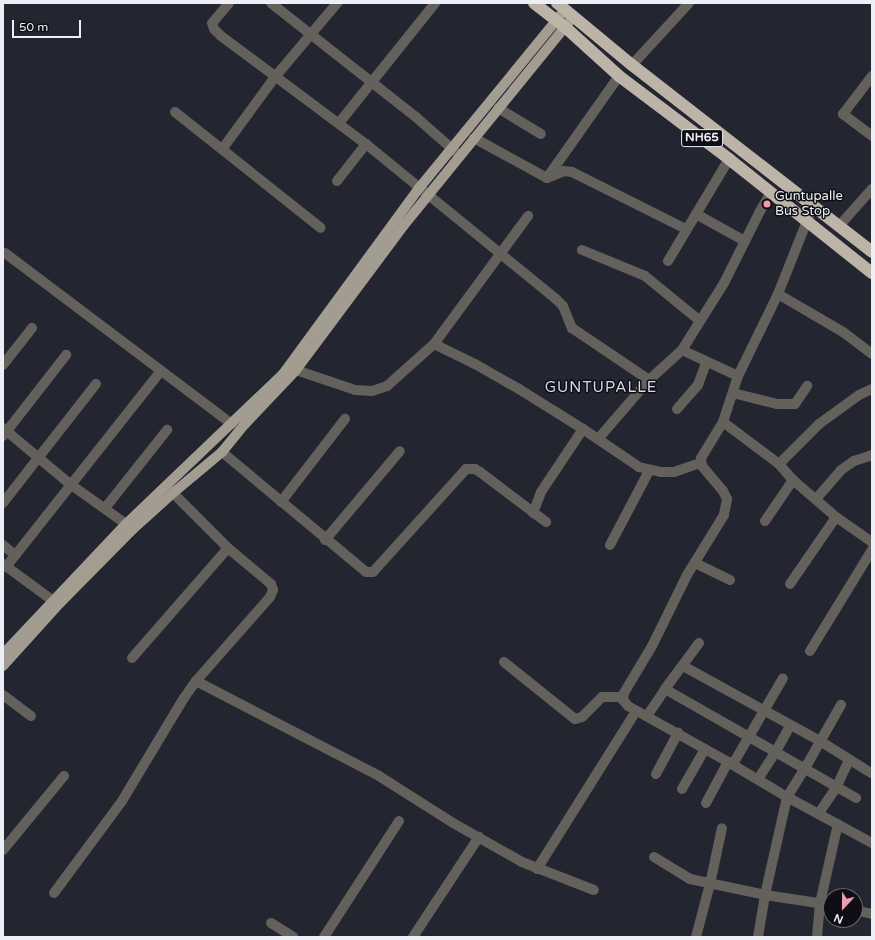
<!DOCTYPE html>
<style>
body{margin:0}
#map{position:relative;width:875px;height:940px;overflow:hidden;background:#232530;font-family:"Varela Round",sans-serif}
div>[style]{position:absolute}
.minor>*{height:10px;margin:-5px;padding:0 5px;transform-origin:5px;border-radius:5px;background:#64615c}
.major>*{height:10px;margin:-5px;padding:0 5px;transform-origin:5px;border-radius:5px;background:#a39c91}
.highway>*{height:12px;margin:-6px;padding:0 6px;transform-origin:6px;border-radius:6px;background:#bcb4a6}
.dots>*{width:11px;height:11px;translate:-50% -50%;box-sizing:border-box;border:2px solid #0e0e14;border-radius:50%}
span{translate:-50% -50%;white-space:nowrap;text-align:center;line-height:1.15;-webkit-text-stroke:3px #0e0e14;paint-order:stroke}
.shield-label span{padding:1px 3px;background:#0e0e14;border:1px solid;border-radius:3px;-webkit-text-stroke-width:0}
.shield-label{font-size:12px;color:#edeff7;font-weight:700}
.poi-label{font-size:13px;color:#edeff7}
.left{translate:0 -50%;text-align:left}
.quarter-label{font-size:15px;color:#d7dae9;letter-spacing:1px}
.frame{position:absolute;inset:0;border:4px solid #edeff7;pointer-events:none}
.north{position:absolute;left:823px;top:888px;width:40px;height:40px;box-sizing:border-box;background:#0e0e14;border:1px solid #67686f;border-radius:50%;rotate:202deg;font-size:11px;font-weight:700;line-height:16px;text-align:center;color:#edeff7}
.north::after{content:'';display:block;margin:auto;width:14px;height:18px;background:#f19ab2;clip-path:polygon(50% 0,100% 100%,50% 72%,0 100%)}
.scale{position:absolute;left:12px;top:20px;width:69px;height:18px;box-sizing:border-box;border:2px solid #edeff7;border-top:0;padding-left:5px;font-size:12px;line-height:14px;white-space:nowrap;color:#edeff7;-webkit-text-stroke:3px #0e0e14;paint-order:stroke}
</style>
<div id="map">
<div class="minor">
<div style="left:229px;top:3px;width:26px;rotate:130deg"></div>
<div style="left:212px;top:23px;width:6px;rotate:72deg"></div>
<div style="left:214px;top:29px;width:10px;rotate:45deg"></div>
<div style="left:221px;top:36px;width:181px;rotate:36.7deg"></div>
<div style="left:366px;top:144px;width:245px;rotate:39.2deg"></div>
<div style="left:556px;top:299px;width:10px;rotate:45deg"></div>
<div style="left:563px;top:306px;width:24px;rotate:68deg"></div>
<div style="left:572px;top:328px;width:93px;rotate:34deg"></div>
<div style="left:271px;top:3px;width:186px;rotate:38.2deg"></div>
<div style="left:417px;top:118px;width:55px;rotate:41.3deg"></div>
<div style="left:632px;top:65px;width:84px;rotate:-47.4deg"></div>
<div style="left:872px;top:76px;width:48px;rotate:127.3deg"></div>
<div style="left:843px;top:114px;width:36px;rotate:37deg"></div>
<div style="left:498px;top:108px;width:50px;rotate:31.2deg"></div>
<div style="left:175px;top:112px;width:186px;rotate:38.5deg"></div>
<div style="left:339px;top:123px;width:154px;rotate:-51.3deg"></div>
<div style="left:474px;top:138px;width:83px;rotate:28.7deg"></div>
<div style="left:547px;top:178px;width:18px;rotate:-22deg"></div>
<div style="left:564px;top:171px;width:8px;rotate:7deg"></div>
<div style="left:572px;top:172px;width:127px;rotate:26.6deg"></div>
<div style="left:223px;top:148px;width:88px;rotate:-53.8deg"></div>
<div style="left:275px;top:77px;width:97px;rotate:-50deg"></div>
<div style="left:547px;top:178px;width:125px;rotate:-54.8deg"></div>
<div style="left:337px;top:181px;width:47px;rotate:-51.9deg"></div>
<div style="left:813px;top:206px;width:95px;rotate:111.7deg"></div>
<div style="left:778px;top:294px;width:91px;rotate:116deg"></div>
<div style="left:738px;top:376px;width:48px;rotate:108.1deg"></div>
<div style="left:723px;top:422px;width:42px;rotate:121.4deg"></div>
<div style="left:701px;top:458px;width:8px;rotate:83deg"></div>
<div style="left:702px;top:466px;width:33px;rotate:50deg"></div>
<div style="left:723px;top:491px;width:9px;rotate:63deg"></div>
<div style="left:727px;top:499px;width:16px;rotate:101deg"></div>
<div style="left:724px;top:515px;width:70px;rotate:121.7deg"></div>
<div style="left:687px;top:575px;width:79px;rotate:116.2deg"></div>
<div style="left:652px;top:646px;width:55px;rotate:120.8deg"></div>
<div style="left:624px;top:693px;width:7px;rotate:98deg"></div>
<div style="left:623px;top:700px;width:8px;rotate:50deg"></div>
<div style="left:628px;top:706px;width:115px;rotate:29.2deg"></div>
<div style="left:728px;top:762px;width:69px;rotate:30.7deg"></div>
<div style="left:787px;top:797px;width:97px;rotate:28.4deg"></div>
<div style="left:696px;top:214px;width:56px;rotate:28.9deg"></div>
<div style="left:839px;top:226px;width:50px;rotate:-48.3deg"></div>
<div style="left:582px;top:250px;width:68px;rotate:22.4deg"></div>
<div style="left:645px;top:276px;width:71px;rotate:39.3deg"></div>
<div style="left:5px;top:253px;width:284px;rotate:37deg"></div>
<div style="left:668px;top:261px;width:119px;rotate:-59.1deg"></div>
<div style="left:778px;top:294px;width:75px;rotate:30.3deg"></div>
<div style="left:843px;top:332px;width:36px;rotate:37deg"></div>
<div style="left:434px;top:344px;width:46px;rotate:26deg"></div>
<div style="left:475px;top:364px;width:51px;rotate:29.6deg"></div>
<div style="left:519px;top:389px;width:75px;rotate:32deg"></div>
<div style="left:583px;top:429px;width:68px;rotate:34.2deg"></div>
<div style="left:639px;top:467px;width:22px;rotate:13deg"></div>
<div style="left:660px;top:472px;width:14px"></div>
<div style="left:674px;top:472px;width:28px;rotate:-19deg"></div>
<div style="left:682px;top:350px;width:62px;rotate:24.9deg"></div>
<div style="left:3px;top:365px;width:47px;rotate:-51.9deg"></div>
<div style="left:296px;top:370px;width:62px;rotate:18.7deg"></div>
<div style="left:355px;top:390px;width:17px;rotate:3deg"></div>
<div style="left:372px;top:391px;width:16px;rotate:-18deg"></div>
<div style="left:387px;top:386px;width:63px;rotate:-41.8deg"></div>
<div style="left:434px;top:344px;width:159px;rotate:-53.7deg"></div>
<div style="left:733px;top:393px;width:45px;rotate:14deg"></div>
<div style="left:777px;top:404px;width:18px"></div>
<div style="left:795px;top:404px;width:22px;rotate:-56deg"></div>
<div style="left:677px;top:409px;width:32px;rotate:-49deg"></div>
<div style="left:698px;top:385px;width:23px;rotate:-70deg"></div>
<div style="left:723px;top:422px;width:70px;rotate:36.9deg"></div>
<div style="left:779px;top:464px;width:21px;rotate:49deg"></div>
<div style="left:793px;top:480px;width:57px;rotate:40.7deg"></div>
<div style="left:836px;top:517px;width:44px;rotate:34.8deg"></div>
<div style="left:3px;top:428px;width:87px;rotate:39.9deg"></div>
<div style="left:70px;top:484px;width:77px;rotate:35.5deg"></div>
<div style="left:3px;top:436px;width:103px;rotate:-52.1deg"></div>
<div style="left:598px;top:439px;width:78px;rotate:-49.2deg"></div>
<div style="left:649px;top:380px;width:45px;rotate:-42.3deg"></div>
<div style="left:682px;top:350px;width:79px;rotate:-57.9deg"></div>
<div style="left:724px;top:283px;width:80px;rotate:-63.4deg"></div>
<div style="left:760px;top:211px;width:21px;rotate:-59deg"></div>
<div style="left:222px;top:452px;width:187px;rotate:39.8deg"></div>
<div style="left:366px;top:572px;width:7px"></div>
<div style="left:373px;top:572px;width:139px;rotate:-47.9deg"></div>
<div style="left:466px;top:469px;width:9px"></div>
<div style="left:475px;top:469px;width:6px;rotate:31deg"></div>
<div style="left:480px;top:472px;width:83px;rotate:37.1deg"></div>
<div style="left:779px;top:464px;width:57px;rotate:-45deg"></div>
<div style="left:819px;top:424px;width:49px;rotate:-35.9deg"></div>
<div style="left:859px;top:395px;width:14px;rotate:-25deg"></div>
<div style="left:816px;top:499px;width:38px;rotate:-49deg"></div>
<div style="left:841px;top:470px;width:16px;rotate:-35deg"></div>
<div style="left:854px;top:461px;width:19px;rotate:-18deg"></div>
<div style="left:281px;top:502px;width:105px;rotate:-52.4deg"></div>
<div style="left:3px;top:503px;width:151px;rotate:-52deg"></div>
<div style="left:105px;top:508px;width:100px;rotate:-51.5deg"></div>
<div style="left:533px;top:513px;width:22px;rotate:-69deg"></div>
<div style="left:541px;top:492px;width:76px;rotate:-56.3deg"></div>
<div style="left:765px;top:521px;width:50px;rotate:-55.7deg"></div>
<div style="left:325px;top:540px;width:116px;rotate:-49.9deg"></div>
<div style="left:3px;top:545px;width:16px;rotate:40deg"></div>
<div style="left:610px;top:545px;width:84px;rotate:-62.2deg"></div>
<div style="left:695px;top:563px;width:39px;rotate:26deg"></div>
<div style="left:3px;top:564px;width:61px;rotate:36.3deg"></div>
<div style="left:6px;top:567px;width:250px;rotate:-51.7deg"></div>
<div style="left:790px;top:584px;width:81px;rotate:-55.5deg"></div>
<div style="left:699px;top:643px;width:57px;rotate:126.5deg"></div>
<div style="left:665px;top:689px;width:220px;rotate:29.7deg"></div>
<div style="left:810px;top:651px;width:119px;rotate:-58.5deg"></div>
<div style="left:132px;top:658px;width:146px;rotate:-48.9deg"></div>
<div style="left:504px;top:662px;width:91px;rotate:38.8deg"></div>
<div style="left:575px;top:719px;width:7px;rotate:-16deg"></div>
<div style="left:582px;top:717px;width:28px;rotate:-45deg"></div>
<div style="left:602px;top:697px;width:21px"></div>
<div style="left:683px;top:666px;width:156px;rotate:28.7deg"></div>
<div style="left:820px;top:741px;width:60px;rotate:32.1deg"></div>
<div style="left:196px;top:681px;width:206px;rotate:27.4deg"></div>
<div style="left:379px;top:776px;width:88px;rotate:32.4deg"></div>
<div style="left:453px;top:823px;width:79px;rotate:29.5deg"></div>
<div style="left:522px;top:862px;width:77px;rotate:21.3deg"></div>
<div style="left:3px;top:695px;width:35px;rotate:37deg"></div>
<div style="left:647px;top:716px;width:32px;rotate:-56deg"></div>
<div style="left:733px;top:764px;width:99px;rotate:-59.8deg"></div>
<div style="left:656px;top:774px;width:47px;rotate:-61.8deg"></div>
<div style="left:758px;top:779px;width:31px;rotate:-57deg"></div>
<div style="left:775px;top:753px;width:31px;rotate:-61deg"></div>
<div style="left:682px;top:789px;width:46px;rotate:-60.1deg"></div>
<div style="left:706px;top:803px;width:47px;rotate:-61.8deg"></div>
<div style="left:819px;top:813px;width:30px;rotate:-56deg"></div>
<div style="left:836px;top:788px;width:31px;rotate:-65deg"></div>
<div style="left:3px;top:850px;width:96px;rotate:-50.5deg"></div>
<div style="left:654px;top:857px;width:42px;rotate:31.4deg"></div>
<div style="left:690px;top:879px;width:77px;rotate:12deg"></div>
<div style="left:765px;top:895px;width:67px;rotate:8.6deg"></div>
<div style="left:537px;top:869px;width:186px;rotate:-57.9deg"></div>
<div style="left:54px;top:893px;width:114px;rotate:-53.5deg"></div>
<div style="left:122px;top:801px;width:120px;rotate:-59deg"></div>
<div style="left:184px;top:698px;width:21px;rotate:-55deg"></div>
<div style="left:196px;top:681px;width:112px;rotate:-48.6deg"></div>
<div style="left:270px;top:597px;width:8px;rotate:-67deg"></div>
<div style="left:273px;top:590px;width:6px;rotate:-108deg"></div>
<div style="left:271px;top:584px;width:56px;rotate:-140.1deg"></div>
<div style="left:228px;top:548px;width:86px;rotate:-135deg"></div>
<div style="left:855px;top:910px;width:17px;rotate:13deg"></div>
<div style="left:271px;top:923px;width:26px;rotate:32deg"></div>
<div style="left:324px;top:937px;width:138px;rotate:-57.1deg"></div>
<div style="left:413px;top:937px;width:120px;rotate:-56.6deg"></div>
<div style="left:696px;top:937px;width:55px;rotate:-75.2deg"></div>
<div style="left:710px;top:884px;width:57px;rotate:-77.9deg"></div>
<div style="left:758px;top:937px;width:43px;rotate:-80.5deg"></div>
<div style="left:765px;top:895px;width:100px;rotate:-77.3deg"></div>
<div style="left:787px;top:797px;width:32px;rotate:-58deg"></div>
<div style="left:804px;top:770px;width:75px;rotate:-60.4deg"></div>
<div style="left:817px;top:937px;width:34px;rotate:-85deg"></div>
<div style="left:820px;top:903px;width:81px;rotate:-77.2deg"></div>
</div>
<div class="major">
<div style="left:3px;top:654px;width:179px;rotate:-46.6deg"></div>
<div style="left:126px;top:524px;width:217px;rotate:-43.7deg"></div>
<div style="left:283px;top:374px;width:232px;rotate:-53.8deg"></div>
<div style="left:420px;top:187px;width:229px;rotate:-50.7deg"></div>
<div style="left:3px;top:666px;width:85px;rotate:-47.9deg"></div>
<div style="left:60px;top:603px;width:104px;rotate:-45.4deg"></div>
<div style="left:133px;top:529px;width:54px;rotate:-42deg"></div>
<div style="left:173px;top:493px;width:64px;rotate:-39.9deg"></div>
<div style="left:222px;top:452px;width:36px;rotate:-51deg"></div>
<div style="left:245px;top:424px;width:74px;rotate:-46.6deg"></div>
<div style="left:296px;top:370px;width:181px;rotate:-53.3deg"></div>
<div style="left:404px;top:225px;width:263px;rotate:-50.9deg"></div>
</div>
<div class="highway">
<div style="left:534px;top:3px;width:39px;rotate:38deg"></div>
<div style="left:565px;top:27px;width:73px;rotate:42.2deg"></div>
<div style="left:619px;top:76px;width:138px;rotate:37deg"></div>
<div style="left:729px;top:159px;width:183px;rotate:38.6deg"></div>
<div style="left:557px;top:3px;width:97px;rotate:39.6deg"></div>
<div style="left:632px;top:65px;width:304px;rotate:37.9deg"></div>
</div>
<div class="dots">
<div style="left:767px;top:204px;background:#f19ab2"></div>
</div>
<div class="shield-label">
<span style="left:702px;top:138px">NH65</span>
</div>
<div class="poi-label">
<span class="left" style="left:775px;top:204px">Guntupalle<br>Bus Stop</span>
</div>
<div class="quarter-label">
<span style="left:601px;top:388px">GUNTUPALLE</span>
</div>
<div class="frame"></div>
<div class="north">N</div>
<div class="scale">50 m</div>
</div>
